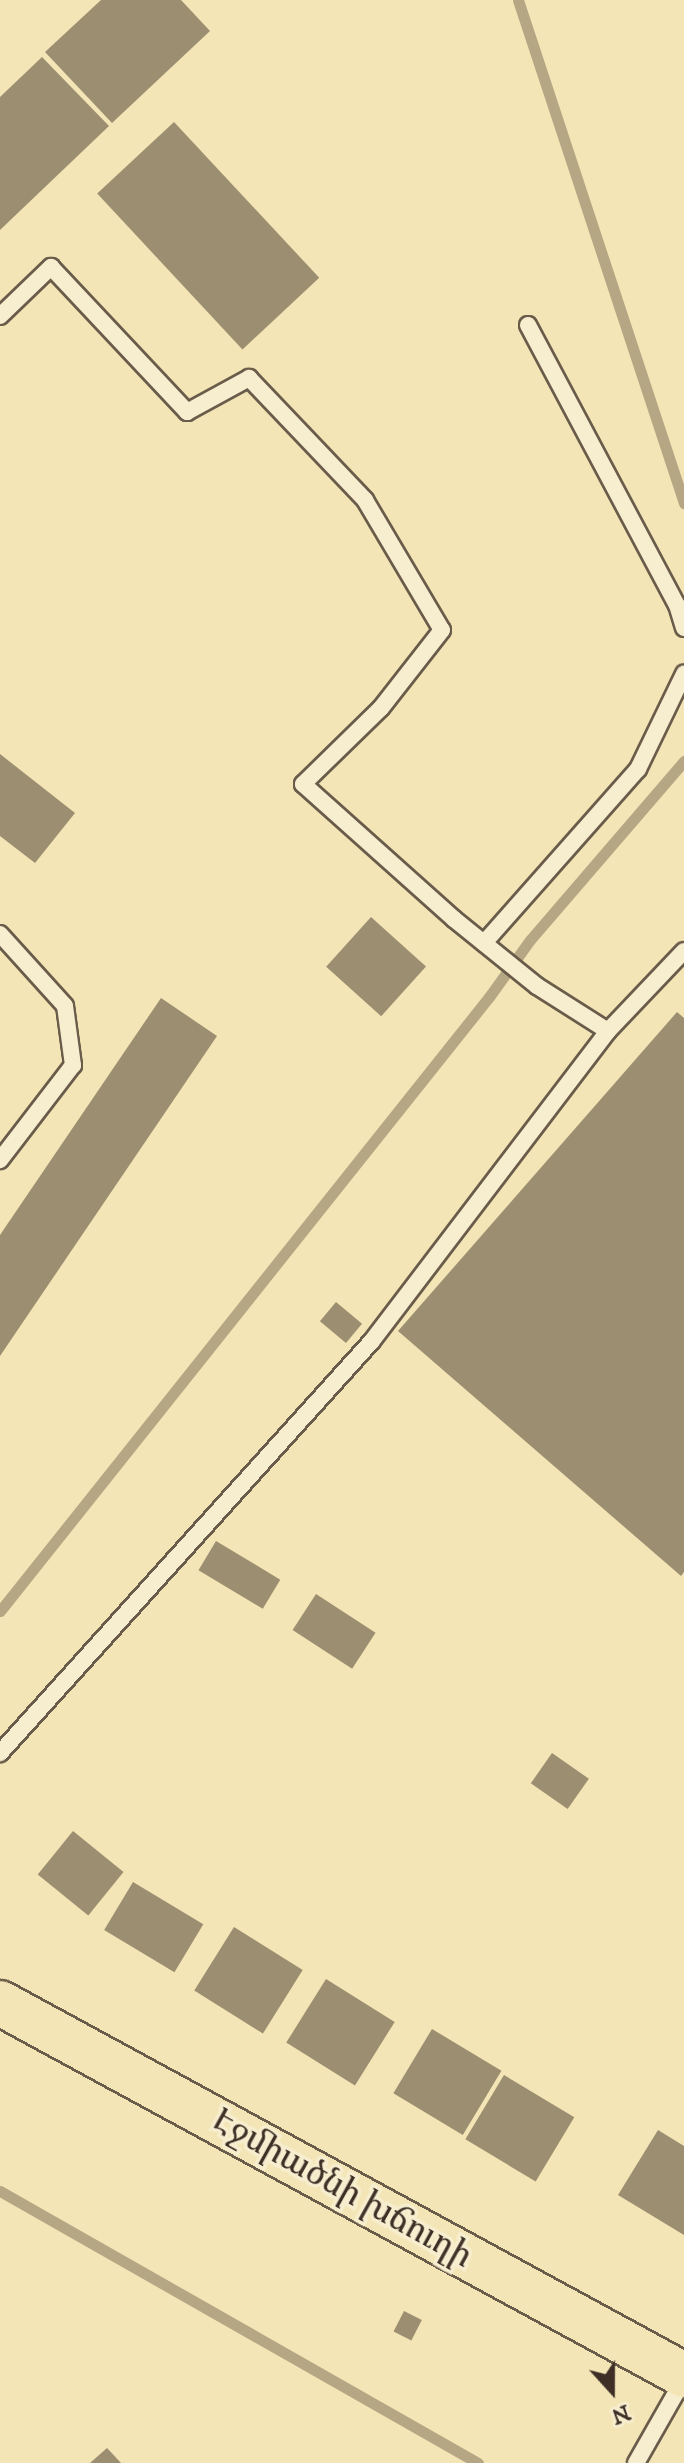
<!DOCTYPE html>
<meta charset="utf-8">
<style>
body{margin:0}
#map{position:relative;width:684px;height:2463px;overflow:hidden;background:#f3e5b5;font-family:"IM FELL DW Pica","Noto Serif Armenian",serif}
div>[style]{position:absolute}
.stream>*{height:11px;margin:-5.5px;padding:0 5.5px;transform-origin:5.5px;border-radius:5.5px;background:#b5a784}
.building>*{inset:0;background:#9c8e70;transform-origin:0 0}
.roads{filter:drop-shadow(2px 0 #6a5c4a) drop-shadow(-2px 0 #6a5c4a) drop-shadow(0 2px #6a5c4a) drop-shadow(0 -2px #6a5c4a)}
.service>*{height:16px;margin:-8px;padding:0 8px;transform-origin:8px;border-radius:8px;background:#f7eecf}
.primary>*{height:44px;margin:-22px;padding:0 22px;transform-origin:22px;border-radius:22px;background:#f3e5b5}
span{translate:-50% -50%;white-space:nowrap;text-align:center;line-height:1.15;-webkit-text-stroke:7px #f7eecf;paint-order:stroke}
.street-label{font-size:34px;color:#3d2f26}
.north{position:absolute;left:572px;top:2351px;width:80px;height:80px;-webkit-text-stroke:6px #f7eecf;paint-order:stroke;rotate:159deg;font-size:22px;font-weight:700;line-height:32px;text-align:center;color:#3d2f26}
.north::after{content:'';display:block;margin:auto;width:28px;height:36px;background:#3d2f26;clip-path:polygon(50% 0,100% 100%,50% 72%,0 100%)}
</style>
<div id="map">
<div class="stream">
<div style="left:518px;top:0;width:530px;rotate:71.74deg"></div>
<div style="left:0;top:1611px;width:785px;rotate:-51.47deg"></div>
<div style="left:489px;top:997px;width:70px;rotate:-54.3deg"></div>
<div style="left:530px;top:940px;width:236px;rotate:-49.3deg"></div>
<div style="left:0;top:2191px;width:550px;rotate:29.64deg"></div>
</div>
<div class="building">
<div style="clip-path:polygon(101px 0,181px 0,210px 31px,112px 123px,45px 52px)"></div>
<div style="clip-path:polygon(42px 57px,109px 126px,0 230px,0 97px)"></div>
<div style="left:174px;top:122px;width:213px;height:105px;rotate:47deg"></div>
<div style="clip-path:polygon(0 754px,75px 813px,35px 863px,0 836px)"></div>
<div style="left:371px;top:917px;width:74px;height:67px;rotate:42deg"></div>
<div style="clip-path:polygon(161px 998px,217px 1036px,0 1356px,0 1235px)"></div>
<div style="clip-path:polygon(677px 1012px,684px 1018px,684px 1572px,681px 1576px,398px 1331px)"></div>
<div style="left:336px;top:1302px;width:34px;height:25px;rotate:40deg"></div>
<div style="left:216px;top:1541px;width:75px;height:34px;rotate:31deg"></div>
<div style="left:316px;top:1594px;width:71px;height:43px;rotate:33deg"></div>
<div style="left:552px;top:1753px;width:45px;height:37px;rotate:35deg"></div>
<div style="left:73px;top:1831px;width:65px;height:56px;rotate:39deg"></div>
<div style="left:133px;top:1882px;width:82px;height:56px;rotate:31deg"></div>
<div style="left:234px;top:1927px;width:81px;height:75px;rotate:32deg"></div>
<div style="left:326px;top:1979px;width:81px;height:75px;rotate:32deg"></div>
<div style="left:432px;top:2029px;width:81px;height:75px;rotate:31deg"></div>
<div style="left:504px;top:2075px;width:82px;height:75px;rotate:31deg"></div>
<div style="clip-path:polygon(658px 2130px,684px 2146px,684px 2235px,618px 2195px)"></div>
<div style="left:404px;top:2311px;width:20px;height:23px;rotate:27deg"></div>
<div style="clip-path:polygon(107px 2448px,121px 2463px,90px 2463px)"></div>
</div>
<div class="roads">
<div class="service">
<div style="left:0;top:316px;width:71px;rotate:-43.9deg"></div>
<div style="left:51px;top:267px;width:199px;rotate:46.8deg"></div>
<div style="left:187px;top:412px;width:71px;rotate:-28.7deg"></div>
<div style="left:249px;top:378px;width:168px;rotate:46.4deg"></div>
<div style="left:365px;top:500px;width:151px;rotate:59.4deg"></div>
<div style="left:442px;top:630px;width:99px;rotate:128deg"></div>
<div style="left:381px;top:708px;width:109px;rotate:135.7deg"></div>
<div style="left:303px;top:784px;width:203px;rotate:41.8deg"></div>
<div style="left:454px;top:919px;width:107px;rotate:38.9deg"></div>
<div style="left:537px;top:986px;width:84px;rotate:32.4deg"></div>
<div style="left:608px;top:1031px;width:391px;rotate:127.3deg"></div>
<div style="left:371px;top:1342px;width:554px;rotate:132.07deg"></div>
<div style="left:528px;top:325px;width:317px;rotate:62deg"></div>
<div style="left:677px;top:605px;width:24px;rotate:73deg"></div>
<div style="left:0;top:934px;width:97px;rotate:47.9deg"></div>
<div style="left:65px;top:1006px;width:60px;rotate:82.3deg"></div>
<div style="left:73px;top:1065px;width:120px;rotate:127.5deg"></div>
<div style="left:484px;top:943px;width:232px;rotate:-48.5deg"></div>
<div style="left:638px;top:769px;width:106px;rotate:-64.2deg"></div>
<div style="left:608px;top:1031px;width:110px;rotate:-46.5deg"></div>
<div style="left:636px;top:2463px;width:97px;rotate:-60.3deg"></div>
</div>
<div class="primary">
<div style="left:0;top:2003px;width:779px;rotate:28.54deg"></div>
</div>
</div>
<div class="street-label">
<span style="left:342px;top:2189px;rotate:29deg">Էջմիածնի խճուղի</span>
</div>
<div class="north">N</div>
</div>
